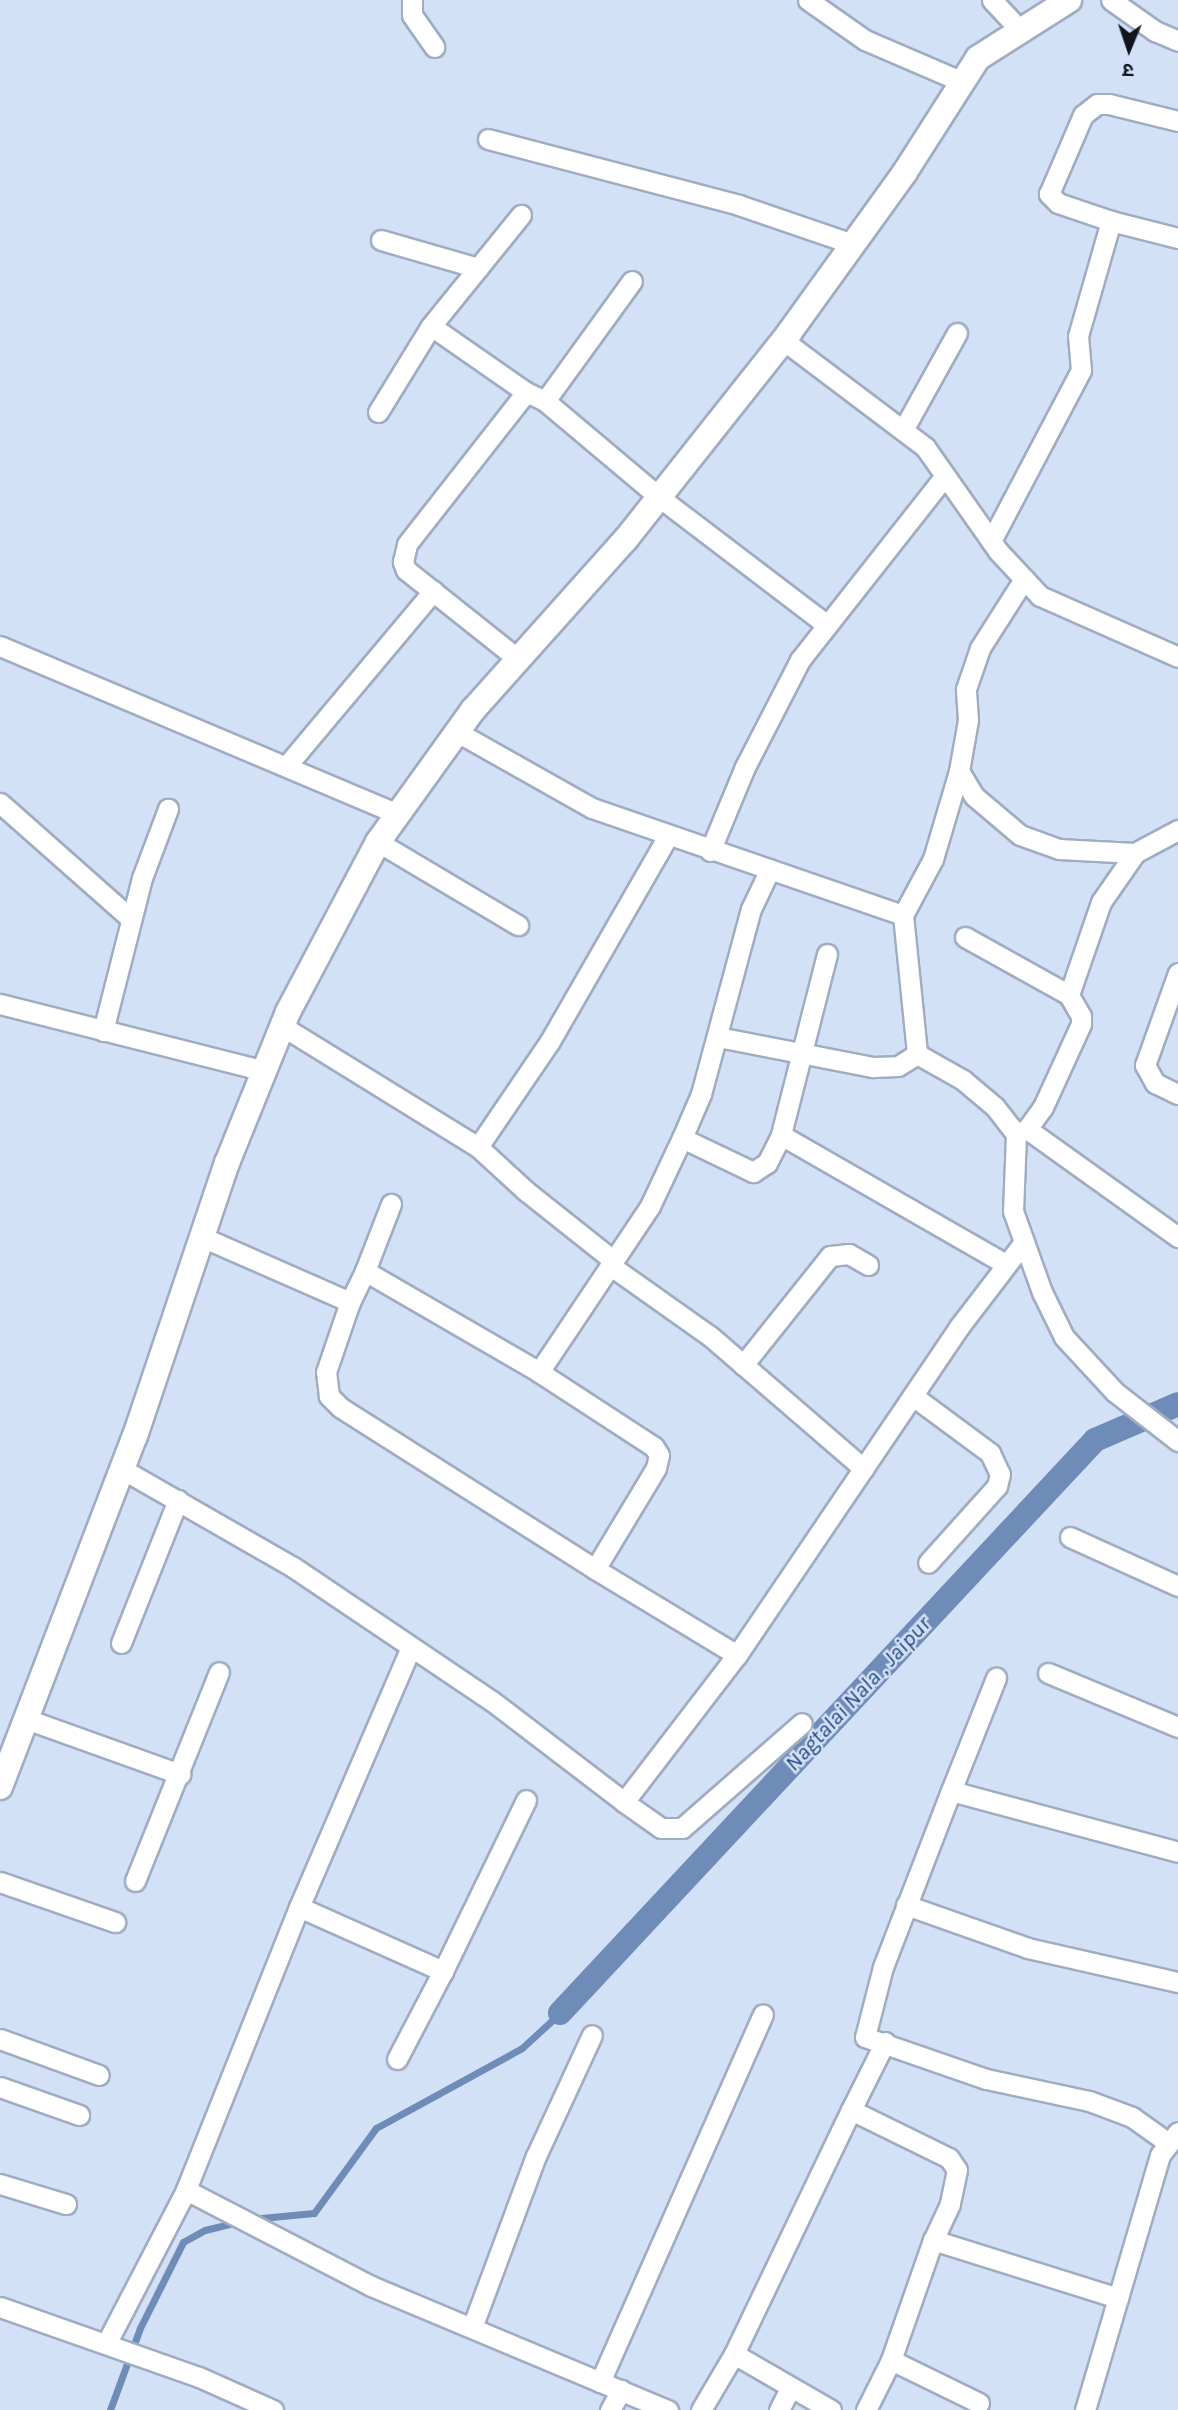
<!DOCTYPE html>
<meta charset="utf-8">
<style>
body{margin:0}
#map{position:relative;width:1178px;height:2410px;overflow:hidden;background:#d3e1f7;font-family:Karla,"Noto Sans Devanagari",sans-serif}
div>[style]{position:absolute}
.stream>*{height:7px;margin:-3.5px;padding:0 3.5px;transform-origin:3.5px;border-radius:3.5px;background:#6f8bb8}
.canal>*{height:24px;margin:-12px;padding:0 12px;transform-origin:12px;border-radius:12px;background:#6f8bb8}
.roads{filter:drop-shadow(2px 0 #9facc1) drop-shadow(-2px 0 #9facc1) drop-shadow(0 2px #9facc1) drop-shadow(0 -2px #9facc1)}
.minor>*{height:19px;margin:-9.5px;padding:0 9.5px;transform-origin:9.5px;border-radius:9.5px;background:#fff}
.tertiary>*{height:24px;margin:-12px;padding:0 12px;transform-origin:12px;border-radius:12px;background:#fff}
span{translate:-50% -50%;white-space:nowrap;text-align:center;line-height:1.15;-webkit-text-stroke:5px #d3e1f7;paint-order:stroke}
.water-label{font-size:23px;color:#274983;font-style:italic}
.north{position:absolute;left:1094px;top:14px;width:70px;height:70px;-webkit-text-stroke:5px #d3e1f7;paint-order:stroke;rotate:182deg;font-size:19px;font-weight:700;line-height:28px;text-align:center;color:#11151d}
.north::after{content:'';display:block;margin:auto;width:24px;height:32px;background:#11151d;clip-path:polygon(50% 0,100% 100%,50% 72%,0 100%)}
</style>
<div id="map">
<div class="stream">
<div style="left:251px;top:2219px;width:63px;rotate:-5.4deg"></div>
<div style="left:314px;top:2213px;width:105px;rotate:-53.9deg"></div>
<div style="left:376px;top:2128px;width:166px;rotate:-28.7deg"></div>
<div style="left:522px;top:2048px;width:52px;rotate:-42.6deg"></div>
<div style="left:110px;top:2410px;width:87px;rotate:-69.9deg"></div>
<div style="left:140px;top:2328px;width:96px;rotate:-63.4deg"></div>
<div style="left:183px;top:2242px;width:25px;rotate:-29deg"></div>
<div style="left:205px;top:2230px;width:36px;rotate:-14deg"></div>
</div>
<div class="canal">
<div style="left:560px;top:2013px;width:784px;rotate:-46.96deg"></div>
<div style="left:1095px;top:1440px;width:90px;rotate:-23.4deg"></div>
</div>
<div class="roads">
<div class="minor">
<div style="left:412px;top:0;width:15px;rotate:90deg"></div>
<div style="left:412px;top:15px;width:39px;rotate:55deg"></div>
<div style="left:808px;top:0;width:70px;rotate:35.1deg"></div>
<div style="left:865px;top:40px;width:107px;rotate:23.2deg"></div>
<div style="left:992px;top:0;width:42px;rotate:46.9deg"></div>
<div style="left:1111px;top:0;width:54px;rotate:35.2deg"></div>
<div style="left:1155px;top:31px;width:25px;rotate:23deg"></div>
<div style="left:488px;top:139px;width:260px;rotate:14.7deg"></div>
<div style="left:739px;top:205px;width:120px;rotate:18.9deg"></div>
<div style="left:1111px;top:221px;width:56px;rotate:-161.2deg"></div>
<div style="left:1058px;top:203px;width:13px;rotate:-135deg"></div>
<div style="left:1049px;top:194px;width:86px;rotate:-66.7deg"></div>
<div style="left:1083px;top:115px;width:18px;rotate:-38deg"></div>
<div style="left:1097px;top:104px;width:12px"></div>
<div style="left:1109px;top:104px;width:71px;rotate:13.8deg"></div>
<div style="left:381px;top:240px;width:101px;rotate:16.1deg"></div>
<div style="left:431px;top:326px;width:116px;rotate:34.8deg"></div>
<div style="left:783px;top:340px;width:178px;rotate:37deg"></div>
<div style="left:925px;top:447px;width:127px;rotate:54.9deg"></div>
<div style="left:998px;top:551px;width:62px;rotate:47deg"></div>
<div style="left:1040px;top:596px;width:151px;rotate:23.8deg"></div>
<div style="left:545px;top:401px;width:148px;rotate:-54.1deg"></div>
<div style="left:378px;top:412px;width:101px;rotate:-58.4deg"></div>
<div style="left:431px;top:326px;width:143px;rotate:-51deg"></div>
<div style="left:903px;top:430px;width:111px;rotate:-60.9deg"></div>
<div style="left:991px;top:541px;width:193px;rotate:-62.2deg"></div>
<div style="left:1081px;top:370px;width:34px;rotate:-95deg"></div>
<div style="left:1078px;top:336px;width:120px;rotate:-74deg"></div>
<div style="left:1111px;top:221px;width:69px;rotate:14.2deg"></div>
<div style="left:0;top:646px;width:432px;rotate:22.9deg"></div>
<div style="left:518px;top:659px;width:143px;rotate:-141.5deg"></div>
<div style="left:406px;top:570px;width:9px;rotate:-111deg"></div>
<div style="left:403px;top:562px;width:18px;rotate:-77deg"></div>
<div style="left:407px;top:544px;width:193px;rotate:-51.9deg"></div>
<div style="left:526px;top:392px;width:21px;rotate:25deg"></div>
<div style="left:545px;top:401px;width:149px;rotate:40.1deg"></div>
<div style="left:659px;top:497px;width:211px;rotate:37.3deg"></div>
<div style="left:457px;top:732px;width:155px;rotate:29.4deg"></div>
<div style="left:592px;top:808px;width:329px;rotate:19deg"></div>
<div style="left:903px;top:915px;width:140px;rotate:84.2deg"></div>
<div style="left:917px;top:1054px;width:53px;rotate:29.5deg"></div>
<div style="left:963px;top:1080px;width:42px;rotate:40.2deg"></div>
<div style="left:995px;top:1107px;width:34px;rotate:52deg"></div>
<div style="left:1016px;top:1134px;width:77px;rotate:92.2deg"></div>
<div style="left:1013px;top:1211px;width:86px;rotate:70.3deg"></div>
<div style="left:1042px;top:1292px;width:50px;rotate:63.9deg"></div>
<div style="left:1064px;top:1337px;width:75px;rotate:47.2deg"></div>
<div style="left:1115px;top:1392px;width:80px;rotate:37.9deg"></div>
<div style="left:288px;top:764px;width:226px;rotate:-50deg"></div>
<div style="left:959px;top:771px;width:29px;rotate:59deg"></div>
<div style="left:974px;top:796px;width:60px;rotate:40.3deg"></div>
<div style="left:1020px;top:835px;width:41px;rotate:19.7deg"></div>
<div style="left:1059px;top:849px;width:76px;rotate:3deg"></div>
<div style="left:0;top:803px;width:175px;rotate:41.5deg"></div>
<div style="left:378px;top:842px;width:163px;rotate:30.7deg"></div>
<div style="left:710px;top:851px;width:91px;rotate:-67.4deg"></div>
<div style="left:745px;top:767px;width:120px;rotate:-62.8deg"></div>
<div style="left:800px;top:660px;width:234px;rotate:-51.8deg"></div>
<div style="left:903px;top:915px;width:64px;rotate:-61.8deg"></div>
<div style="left:933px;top:859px;width:92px;rotate:-73.5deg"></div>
<div style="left:959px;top:771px;width:52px;rotate:-80deg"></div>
<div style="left:968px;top:720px;width:31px;rotate:-94deg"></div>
<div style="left:966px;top:689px;width:43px;rotate:-71.1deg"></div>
<div style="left:980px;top:648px;width:82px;rotate:-57.5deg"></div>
<div style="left:965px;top:937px;width:119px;rotate:29.1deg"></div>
<div style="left:827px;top:954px;width:187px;rotate:104.3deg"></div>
<div style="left:781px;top:1135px;width:258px;rotate:29.9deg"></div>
<div style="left:1178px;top:973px;width:98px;rotate:109.7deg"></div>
<div style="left:1145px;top:1065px;width:21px;rotate:61deg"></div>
<div style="left:1155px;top:1083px;width:25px;rotate:26deg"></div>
<div style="left:0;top:1004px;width:272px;rotate:14.2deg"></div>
<div style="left:282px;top:1026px;width:230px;rotate:31.7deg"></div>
<div style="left:478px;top:1147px;width:128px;rotate:-55.8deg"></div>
<div style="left:550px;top:1041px;width:237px;rotate:-60.1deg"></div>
<div style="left:103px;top:1031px;width:158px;rotate:-75.7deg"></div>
<div style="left:142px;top:878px;width:74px;rotate:-69.4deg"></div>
<div style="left:718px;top:1037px;width:158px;rotate:11deg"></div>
<div style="left:873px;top:1067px;width:25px;rotate:-2deg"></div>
<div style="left:898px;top:1066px;width:22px;rotate:-32deg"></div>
<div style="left:1027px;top:1129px;width:186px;rotate:35.6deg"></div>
<div style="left:1016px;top:1134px;width:12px;rotate:-24deg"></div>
<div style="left:1027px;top:1129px;width:27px;rotate:-54deg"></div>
<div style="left:1043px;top:1107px;width:91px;rotate:-65.4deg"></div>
<div style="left:1081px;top:1024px;width:8px;rotate:-90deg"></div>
<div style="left:1081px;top:1016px;width:24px;rotate:-120deg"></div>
<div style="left:1069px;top:995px;width:98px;rotate:-71deg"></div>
<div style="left:1101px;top:902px;width:60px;rotate:-55.2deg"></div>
<div style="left:1135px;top:853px;width:49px;rotate:-28.1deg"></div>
<div style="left:682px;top:1138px;width:79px;rotate:25.6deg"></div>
<div style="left:753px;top:1172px;width:17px;rotate:-33deg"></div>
<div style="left:767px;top:1163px;width:31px;rotate:-63deg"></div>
<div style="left:478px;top:1147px;width:65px;rotate:42.5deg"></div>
<div style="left:526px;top:1191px;width:112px;rotate:38.5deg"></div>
<div style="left:202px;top:1237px;width:162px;rotate:23.7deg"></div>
<div style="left:350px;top:1302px;width:34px;rotate:-64deg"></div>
<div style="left:365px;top:1271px;width:201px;rotate:30.1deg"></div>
<div style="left:539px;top:1372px;width:137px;rotate:33.1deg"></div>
<div style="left:654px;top:1447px;width:9px;rotate:58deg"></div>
<div style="left:659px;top:1455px;width:13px;rotate:103deg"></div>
<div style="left:656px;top:1468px;width:118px;rotate:121.1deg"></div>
<div style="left:595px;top:1569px;width:302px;rotate:-147.6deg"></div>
<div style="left:340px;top:1407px;width:16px;rotate:-135deg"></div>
<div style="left:329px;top:1396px;width:24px;rotate:-97deg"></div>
<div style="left:326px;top:1372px;width:74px;rotate:-71.1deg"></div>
<div style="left:611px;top:1266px;width:121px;rotate:35.3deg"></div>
<div style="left:710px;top:1336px;width:203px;rotate:40.8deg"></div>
<div style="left:365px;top:1271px;width:72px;rotate:-68.8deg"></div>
<div style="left:743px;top:1365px;width:139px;rotate:-51.4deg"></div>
<div style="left:830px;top:1256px;width:19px;rotate:-6deg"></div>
<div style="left:849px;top:1254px;width:22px;rotate:30deg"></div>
<div style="left:539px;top:1372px;width:200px;rotate:-56.2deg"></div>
<div style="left:650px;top:1206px;width:75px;rotate:-64.8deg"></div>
<div style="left:682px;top:1138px;width:48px;rotate:-66.6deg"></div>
<div style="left:701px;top:1094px;width:192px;rotate:-74.9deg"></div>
<div style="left:751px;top:909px;width:44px;rotate:-64.6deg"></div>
<div style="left:913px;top:1396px;width:96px;rotate:36.5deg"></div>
<div style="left:990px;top:1453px;width:23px;rotate:65deg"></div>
<div style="left:1000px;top:1474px;width:12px;rotate:104deg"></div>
<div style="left:997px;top:1486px;width:103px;rotate:131.9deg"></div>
<div style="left:122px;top:1469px;width:197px;rotate:29.8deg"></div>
<div style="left:293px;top:1567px;width:240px;rotate:34deg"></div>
<div style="left:492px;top:1701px;width:166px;rotate:37.4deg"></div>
<div style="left:624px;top:1802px;width:185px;rotate:-52.5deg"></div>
<div style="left:737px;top:1655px;width:396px;rotate:-55.9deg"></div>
<div style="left:959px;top:1327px;width:107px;rotate:-52.6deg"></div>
<div style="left:1070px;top:1537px;width:119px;rotate:24.4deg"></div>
<div style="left:595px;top:1569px;width:166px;rotate:31.2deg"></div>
<div style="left:121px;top:1643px;width:154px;rotate:-68.3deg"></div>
<div style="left:411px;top:1647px;width:283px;rotate:113.3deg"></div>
<div style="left:299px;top:1907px;width:158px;rotate:24deg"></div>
<div style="left:443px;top:1971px;width:190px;rotate:-64.1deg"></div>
<div style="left:1048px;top:1673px;width:141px;rotate:22.6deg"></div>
<div style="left:26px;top:1719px;width:164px;rotate:19.7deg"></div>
<div style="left:951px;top:1791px;width:122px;rotate:-68.3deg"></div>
<div style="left:624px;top:1802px;width:45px;rotate:35.1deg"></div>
<div style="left:661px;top:1828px;width:21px"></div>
<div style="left:682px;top:1828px;width:159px;rotate:-41.2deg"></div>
<div style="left:135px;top:1881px;width:225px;rotate:-68.1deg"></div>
<div style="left:0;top:1882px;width:122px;rotate:19.2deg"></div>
<div style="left:906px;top:1905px;width:129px;rotate:19.4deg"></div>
<div style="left:1028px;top:1948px;width:154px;rotate:12.8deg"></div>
<div style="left:299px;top:1907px;width:305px;rotate:111.8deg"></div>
<div style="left:186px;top:2190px;width:208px;rotate:27.4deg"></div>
<div style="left:371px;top:2286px;width:322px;rotate:22.7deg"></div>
<div style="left:0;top:2039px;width:105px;rotate:20deg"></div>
<div style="left:885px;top:2042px;width:76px;rotate:116.6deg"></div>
<div style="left:851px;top:2110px;width:109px;rotate:26.1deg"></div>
<div style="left:949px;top:2158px;width:14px;rotate:56deg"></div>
<div style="left:957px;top:2170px;width:35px;rotate:102deg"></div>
<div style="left:950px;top:2204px;width:40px;rotate:115deg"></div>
<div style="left:397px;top:2059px;width:99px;rotate:-62.4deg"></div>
<div style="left:0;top:2087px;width:84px;rotate:19.5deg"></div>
<div style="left:1167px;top:2142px;width:43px;rotate:-144.5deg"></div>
<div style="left:1132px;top:2117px;width:46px;rotate:-159.6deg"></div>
<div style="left:1089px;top:2101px;width:105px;rotate:-167.9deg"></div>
<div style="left:986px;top:2079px;width:128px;rotate:-160.9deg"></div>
<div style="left:865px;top:2037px;width:72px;rotate:-75.6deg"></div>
<div style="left:883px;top:1967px;width:189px;rotate:-68.9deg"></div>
<div style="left:951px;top:1791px;width:235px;rotate:15deg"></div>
<div style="left:0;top:2184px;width:69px;rotate:16.9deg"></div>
<div style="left:0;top:2307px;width:211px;rotate:19.4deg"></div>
<div style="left:199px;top:2377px;width:81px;rotate:24deg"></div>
<div style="left:473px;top:2325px;width:180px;rotate:-69.6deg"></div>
<div style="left:536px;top:2156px;width:133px;rotate:-65.2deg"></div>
<div style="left:106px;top:2344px;width:174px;rotate:-62.5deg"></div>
<div style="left:734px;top:2354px;width:112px;rotate:30deg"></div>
<div style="left:891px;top:2360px;width:98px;rotate:26deg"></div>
<div style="left:600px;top:2382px;width:402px;rotate:-66.1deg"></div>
<div style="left:610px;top:2410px;width:23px;rotate:-61deg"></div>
<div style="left:701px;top:2410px;width:65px;rotate:-59.5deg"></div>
<div style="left:734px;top:2354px;width:271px;rotate:-64.4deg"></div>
<div style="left:779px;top:2410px;width:25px;rotate:-63deg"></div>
<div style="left:866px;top:2410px;width:56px;rotate:-63.4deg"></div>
<div style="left:891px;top:2360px;width:127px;rotate:-70.7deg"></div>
<div style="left:933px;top:2240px;width:194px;rotate:17.4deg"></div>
<div style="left:1085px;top:2410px;width:266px;rotate:-73.6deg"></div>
<div style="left:1160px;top:2155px;width:29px;rotate:-52deg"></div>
</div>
<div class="tertiary">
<div style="left:0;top:1787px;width:376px;rotate:-69deg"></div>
<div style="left:135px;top:1436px;width:288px;rotate:-71.4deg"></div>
<div style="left:227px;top:1163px;width:163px;rotate:-68deg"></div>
<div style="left:288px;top:1012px;width:192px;rotate:-62.1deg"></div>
<div style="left:378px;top:842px;width:163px;rotate:-54.3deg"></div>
<div style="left:473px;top:710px;width:229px;rotate:-48.2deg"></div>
<div style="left:626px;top:539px;width:263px;rotate:-51.6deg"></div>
<div style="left:789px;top:333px;width:198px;rotate:-54.2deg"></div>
<div style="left:905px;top:172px;width:135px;rotate:-57.4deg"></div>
<div style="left:978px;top:58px;width:108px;rotate:-32.5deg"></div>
</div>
</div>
<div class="water-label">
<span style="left:858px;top:1694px;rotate:-47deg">Nagtalai Nala , Jaipur</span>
</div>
<div class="north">उ</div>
</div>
